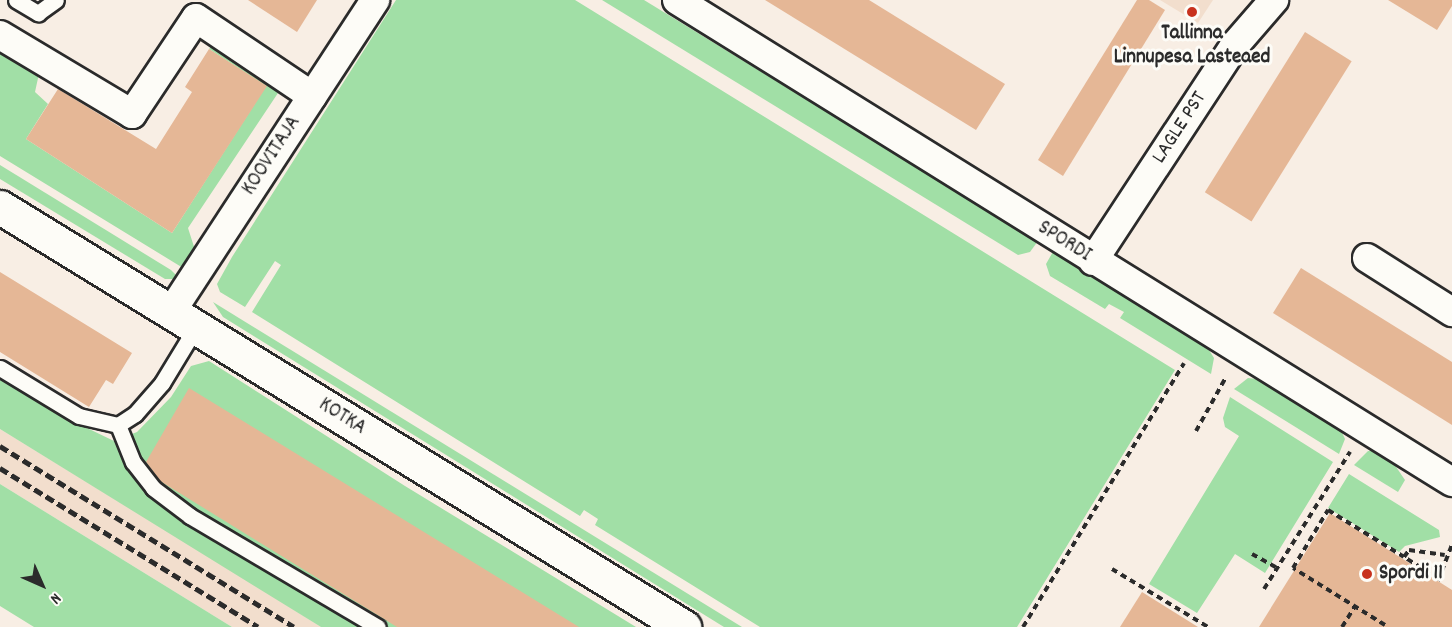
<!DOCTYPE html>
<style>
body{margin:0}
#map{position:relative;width:1452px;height:627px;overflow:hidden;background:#f8eee4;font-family:Dekko,sans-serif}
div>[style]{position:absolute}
.built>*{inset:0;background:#f2decd}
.green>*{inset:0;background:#a1dfa6}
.building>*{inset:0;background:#e5b796;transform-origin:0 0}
.path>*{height:4px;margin-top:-2px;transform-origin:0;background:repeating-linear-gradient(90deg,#2b2b2b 0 6px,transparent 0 10.5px)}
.roads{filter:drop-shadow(2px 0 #2b2b2b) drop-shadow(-2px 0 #2b2b2b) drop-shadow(0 2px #2b2b2b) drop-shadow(0 -2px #2b2b2b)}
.service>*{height:15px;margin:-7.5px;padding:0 7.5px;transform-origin:7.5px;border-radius:7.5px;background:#fdfcf7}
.minor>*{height:28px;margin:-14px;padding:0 14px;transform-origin:14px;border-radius:14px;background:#fdfcf7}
.tertiary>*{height:33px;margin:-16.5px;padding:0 16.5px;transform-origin:16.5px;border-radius:16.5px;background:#fdfcf7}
.rail>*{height:4.5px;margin-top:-2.25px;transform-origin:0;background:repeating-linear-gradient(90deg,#2b2b2b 0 9px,transparent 0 13.5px)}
.dots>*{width:16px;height:16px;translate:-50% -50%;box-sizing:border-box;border:3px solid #fdfcf7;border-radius:50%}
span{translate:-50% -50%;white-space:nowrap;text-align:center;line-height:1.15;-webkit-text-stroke:6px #fdfcf7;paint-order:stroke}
.poi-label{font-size:21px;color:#2b2b2b;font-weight:700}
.left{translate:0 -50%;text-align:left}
.street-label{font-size:21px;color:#2b2b2b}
.north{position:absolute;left:12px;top:555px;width:60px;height:60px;-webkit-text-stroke:4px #fdfcf7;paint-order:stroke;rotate:135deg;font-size:16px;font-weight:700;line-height:24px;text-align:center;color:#2b2b2b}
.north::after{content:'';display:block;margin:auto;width:21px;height:27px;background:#2b2b2b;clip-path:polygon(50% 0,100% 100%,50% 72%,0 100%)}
</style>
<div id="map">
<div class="built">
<div style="clip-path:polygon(1160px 0,1213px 0,1198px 23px)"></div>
<div style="clip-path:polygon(0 429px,245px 579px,321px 627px,232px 627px,0 484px)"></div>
</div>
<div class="green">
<div style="clip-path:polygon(396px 0,575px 0,1175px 370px,1017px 627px,760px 627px,595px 525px,598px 519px,584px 510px,580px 516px,252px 312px,281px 265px,275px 261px,245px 307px,220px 292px,217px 284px,232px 257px)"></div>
<div style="clip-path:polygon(602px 0,644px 0,1038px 241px,1030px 252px,1018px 255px)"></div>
<div style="clip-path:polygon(219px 38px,282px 87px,188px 228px,197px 256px,188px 271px,0 156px,0 43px,40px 69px,35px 92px,48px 104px,26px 139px,172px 233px,266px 86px,209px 49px)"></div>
<div style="clip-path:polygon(0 165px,171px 270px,180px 279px,165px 279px,0 179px)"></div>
<div style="clip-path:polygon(1054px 250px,1204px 342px,1214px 358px,1211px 374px,1120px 318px,1124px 312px,1109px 304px,1105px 309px,1050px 276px,1046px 264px)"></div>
<div style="clip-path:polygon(213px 302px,742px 627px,724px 627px,223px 317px)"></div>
<div style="clip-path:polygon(209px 361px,405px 486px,636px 627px,321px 627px,0 429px,0 378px,60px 415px,114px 441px,137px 432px,171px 397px,191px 366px)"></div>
<div style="clip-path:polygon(1248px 378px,1266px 380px,1339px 426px,1345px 439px,1339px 454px,1234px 389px)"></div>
<div style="clip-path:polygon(1230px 397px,1333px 462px,1265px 573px,1235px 554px,1197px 613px,1149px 584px,1239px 436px,1225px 427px,1223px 418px)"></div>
<div style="clip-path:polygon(1368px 451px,1378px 451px,1390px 458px,1405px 480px,1398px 492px,1354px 465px)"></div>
<div style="clip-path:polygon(1349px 474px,1439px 530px,1440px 537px,1405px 546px,1399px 552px,1328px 508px)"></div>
<div style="clip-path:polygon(0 484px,232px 627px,34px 627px,0 606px)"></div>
</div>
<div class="building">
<div style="clip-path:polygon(248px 0,317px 0,297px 32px)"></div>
<div style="clip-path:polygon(765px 0,869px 0,1005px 84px,976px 130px)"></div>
<div style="clip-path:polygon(1137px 0,1149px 0,1165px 10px,1063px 176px,1038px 160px)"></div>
<div style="clip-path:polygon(1388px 0,1452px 0,1452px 6px,1437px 30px)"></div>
<div style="left:1305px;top:32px;width:55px;height:189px;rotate:32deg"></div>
<div style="clip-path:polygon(209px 49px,267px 86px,172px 233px,26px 139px,58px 89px,156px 149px,192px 92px,185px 87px)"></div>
<div style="clip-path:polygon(1301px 268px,1452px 362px,1452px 425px,1273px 313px)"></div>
<div style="clip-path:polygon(0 272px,132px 353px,113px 384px,106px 380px,89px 407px,0 352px)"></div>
<div style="clip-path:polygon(189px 388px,579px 627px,397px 627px,160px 481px,146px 462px)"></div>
<div style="clip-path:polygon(1330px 513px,1452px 590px,1452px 627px,1259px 627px)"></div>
<div style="clip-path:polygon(1142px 592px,1198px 627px,1120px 627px)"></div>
</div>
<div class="path">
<div style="left:1196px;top:431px;width:62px;rotate:-60.9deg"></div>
<div style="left:1252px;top:554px;width:29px;rotate:29deg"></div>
<div style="left:1112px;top:569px;width:112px;rotate:31.1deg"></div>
<div style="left:1439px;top:579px;width:41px;rotate:-147.8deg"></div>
<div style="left:1404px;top:557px;width:9px;rotate:-54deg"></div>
<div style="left:1409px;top:550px;width:36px;rotate:8deg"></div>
<div style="left:1438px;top:581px;width:40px;rotate:-69deg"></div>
<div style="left:1264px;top:589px;width:162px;rotate:-57.9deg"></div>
<div style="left:1385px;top:625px;width:108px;rotate:-148.2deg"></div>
<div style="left:1293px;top:568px;width:68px;rotate:-58.9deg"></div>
<div style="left:1328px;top:510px;width:89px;rotate:31.7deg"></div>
<div style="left:1023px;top:627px;width:309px;rotate:-58.6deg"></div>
<div style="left:1342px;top:627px;width:26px;rotate:-58deg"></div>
</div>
<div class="roads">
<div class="service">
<div style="left:16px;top:0;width:26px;rotate:31deg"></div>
<div style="left:38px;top:13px;width:22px;rotate:-36deg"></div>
<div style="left:0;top:368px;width:92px;rotate:31.3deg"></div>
<div style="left:79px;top:416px;width:40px;rotate:13deg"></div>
<div style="left:118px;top:425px;width:20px;rotate:-33deg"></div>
<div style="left:135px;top:414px;width:41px;rotate:-48.9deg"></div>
<div style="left:162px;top:383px;width:66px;rotate:-58.7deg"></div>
<div style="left:118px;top:425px;width:40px;rotate:68deg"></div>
<div style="left:133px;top:462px;width:33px;rotate:52deg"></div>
<div style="left:153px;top:488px;width:46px;rotate:37.1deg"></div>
<div style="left:190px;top:516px;width:218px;rotate:30.6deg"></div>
</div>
<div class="minor">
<div style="left:677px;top:0;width:913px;rotate:31.88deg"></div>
<div style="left:0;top:35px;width:154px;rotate:30.9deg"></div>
<div style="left:132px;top:114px;width:115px;rotate:-56.3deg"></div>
<div style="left:196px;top:18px;width:140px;rotate:33.9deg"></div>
<div style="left:1367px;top:258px;width:101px;rotate:32.4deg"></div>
<div style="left:1093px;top:261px;width:258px;rotate:-56.7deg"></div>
<div style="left:1235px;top:45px;width:60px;rotate:-49.1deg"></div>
<div style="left:171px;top:312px;width:373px;rotate:-56.8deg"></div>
</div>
<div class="tertiary">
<div style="left:0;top:207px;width:803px;rotate:31.55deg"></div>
</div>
</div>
<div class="rail">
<div style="left:0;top:446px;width:345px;rotate:31.6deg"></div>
<div style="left:0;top:468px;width:303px;rotate:31.6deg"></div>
</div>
<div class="dots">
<div style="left:1192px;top:12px;background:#c8321e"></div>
<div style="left:1367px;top:574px;background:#c8321e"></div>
</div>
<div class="poi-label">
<span style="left:1192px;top:46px">Tallinna<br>Linnupesa Lasteaed</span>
<span class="left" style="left:1379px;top:574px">Spordi 11</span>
</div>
<div class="street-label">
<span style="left:1180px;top:128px;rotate:-57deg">LAGLE PST</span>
<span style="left:272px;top:156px;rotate:-57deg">KOOVITAJA</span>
<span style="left:1064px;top:242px;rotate:32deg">SPORDI</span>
<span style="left:342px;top:417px;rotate:32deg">KOTKA</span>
</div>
<div class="north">N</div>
</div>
